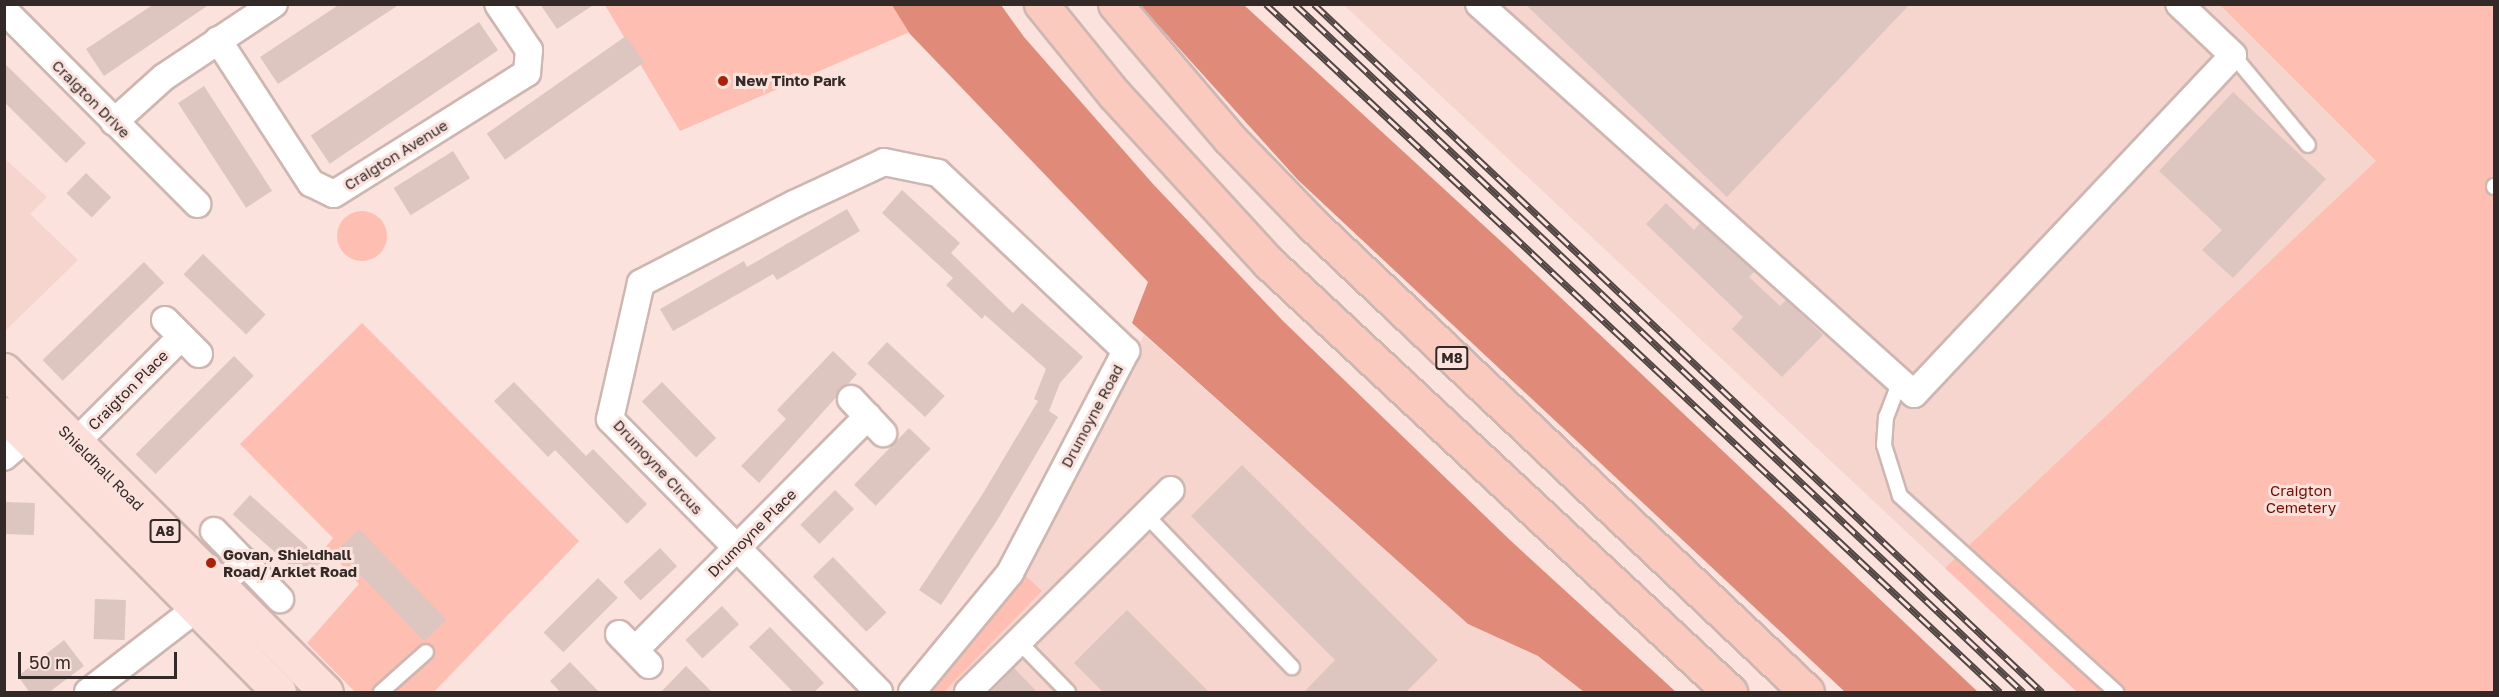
<!DOCTYPE html>
<style>
body{margin:0}
#map{position:relative;width:2499px;height:697px;overflow:hidden;background:#fbe2dc;font-family:"Golos Text",sans-serif}
div>[style]{position:absolute}
.built>*{inset:0;background:#f5d5cd}
.green>*{inset:0;background:#febeb1}
.round{border-radius:50%}
.forest>*{inset:0;background:#e08a79}
.building>*{inset:0;background:#dec6c0;transform-origin:0 0}
.roads{filter:drop-shadow(2px 0 #ceb6b1) drop-shadow(-2px 0 #ceb6b1) drop-shadow(0 2px #ceb6b1) drop-shadow(0 -2px #ceb6b1)}
.service>*{height:14px;margin:-7px;padding:0 7px;transform-origin:7px;border-radius:7px;background:#fff}
.minor>*{height:26px;margin:-13px;padding:0 13px;transform-origin:13px;border-radius:13px;background:#fff}
.primary>*{height:33px;margin:-16.5px;padding:0 16.5px;transform-origin:16.5px;border-radius:16.5px;background:#fcdfd9}
.motorway>*{height:33px;margin:-16.5px;padding:0 16.5px;transform-origin:16.5px;border-radius:16.5px;background:#facabf}
.rail>*{height:7px;margin-top:-3.5px;transform-origin:0;background:repeating-linear-gradient(90deg,#fbe2dc 0 14px,#504543 0 28px);box-sizing:border-box;border-block:2px solid #504543}
.dots>*{width:16px;height:16px;translate:-50% -50%;box-sizing:border-box;border:3px solid #fbe2dc;border-radius:50%}
span{translate:-50% -50%;white-space:nowrap;text-align:center;line-height:1.15;-webkit-text-stroke:6px #fbe2dc;paint-order:stroke}
.shield-label span{padding:2px 4px;background:#fbe2dc;border:2px solid;border-radius:4px;-webkit-text-stroke-width:0}
.shield-label{font-size:14px;color:#332a28;font-weight:700}
.poi-label{font-size:15px;color:#332a28;font-weight:700}
.left{translate:0 -50%;text-align:left}
.street-label{font-size:15px;color:#332a28}
.park-label{font-size:15px;color:#740d00}
.frame{position:absolute;inset:0;border:6px solid #332a28;pointer-events:none}
.scale{position:absolute;left:18px;top:652px;width:159px;height:27px;box-sizing:border-box;border:3px solid #332a28;border-top:0;padding-left:8px;font-size:18px;line-height:21px;white-space:nowrap;color:#332a28;-webkit-text-stroke:4px #fbe2dc;paint-order:stroke}
</style>
<div id="map">
<div class="built">
<div style="clip-path:polygon(1344px 5px,2220px 5px,2376px 161px,1945px 568px)"></div>
<div style="clip-path:polygon(4px 158px,47px 197px,30px 214px,78px 260px,5px 331px)"></div>
<div style="clip-path:polygon(1144px 335px,1468px 624px,1538px 656px,1584px 692px,944px 692px,1041px 592px,1025px 575px)"></div>
</div>
<div class="green">
<div style="clip-path:polygon(605px 5px,895px 5px,912px 31px,680px 131px)"></div>
<div style="clip-path:polygon(2220px 5px,2494px 5px,2494px 692px,2077px 692px,1945px 568px,2376px 161px)"></div>
<div class="round" style="left:337px;top:211px;width:50px;height:50px"></div>
<div style="clip-path:polygon(362px 323px,579px 541px,434px 692px,355px 692px,307px 643px,359px 584px,326px 547px,333px 538px,240px 444px)"></div>
<div style="clip-path:polygon(1025px 575px,1042px 591px,944px 692px,931px 692px)"></div>
</div>
<div class="forest">
<div style="clip-path:polygon(892px 5px,1001px 5px,1024px 37px,1153px 184px,1282px 320px,1511px 541px,1676px 692px,1584px 692px,1538px 656px,1468px 624px,1132px 323px,1148px 282px,910px 34px)"></div>
<div style="clip-path:polygon(1140px 5px,1244px 5px,1506px 246px,1978px 692px,1845px 692px,1298px 180px)"></div>
</div>
<div class="building">
<div style="clip-path:polygon(154px 4px,210px 4px,104px 76px,86px 49px)"></div>
<div style="clip-path:polygon(340px 4px,400px 4px,278px 84px,260px 57px)"></div>
<div style="clip-path:polygon(540px 4px,595px 4px,557px 29px)"></div>
<div style="clip-path:polygon(1525px 4px,1910px 4px,1727px 197px)"></div>
<div style="left:479px;top:22px;width:34px;height:203px;rotate:56deg"></div>
<div style="left:626px;top:36px;width:32px;height:170px;rotate:55deg"></div>
<div style="clip-path:polygon(4px 63px,86px 143px,66px 163px,4px 102px)"></div>
<div style="left:204px;top:86px;width:125px;height:31px;rotate:57deg"></div>
<div style="clip-path:polygon(2233px 92px,2326px 179px,2233px 278px,2202px 250px,2222px 230px,2159px 171px)"></div>
<div style="left:453px;top:151px;width:32px;height:70px;rotate:58deg"></div>
<div style="left:86px;top:173px;width:35px;height:28px;rotate:44deg"></div>
<div style="clip-path:polygon(902px 190px,960px 243px,951px 253px,1013px 313px,1022px 303px,1083px 357px,1060px 383px,1049px 411px,1058px 417px,998px 519px,941px 605px,919px 590px,982px 495px,1038px 401px,1034px 399px,1046px 369px,985px 315px,982px 319px,946px 285px,953px 278px,882px 213px)"></div>
<div style="clip-path:polygon(1666px 203px,1694px 230px,1700px 223px,1755px 271px,1749px 277px,1780px 306px,1786px 300px,1823px 335px,1782px 377px,1732px 329px,1743px 317px,1646px 224px)"></div>
<div style="clip-path:polygon(847px 209px,860px 231px,777px 280px,773px 274px,673px 331px,660px 309px,744px 261px,747px 267px)"></div>
<div style="left:203px;top:254px;width:87px;height:28px;rotate:44deg"></div>
<div style="left:144px;top:262px;width:29px;height:141px;rotate:46deg"></div>
<div style="left:887px;top:342px;width:79px;height:29px;rotate:43deg"></div>
<div style="clip-path:polygon(833px 351px,857px 374px,759px 483px,741px 466px,786px 419px,777px 410px)"></div>
<div style="left:234px;top:356px;width:28px;height:139px;rotate:45deg"></div>
<div style="clip-path:polygon(514px 382px,586px 456px,593px 449px,647px 504px,627px 524px,555px 450px,548px 457px,494px 401px)"></div>
<div style="left:662px;top:382px;width:78px;height:28px;rotate:46deg"></div>
<div style="left:909px;top:428px;width:30px;height:79px;rotate:44deg"></div>
<div style="clip-path:polygon(1242px 465px,1438px 660px,1405px 693px,1303px 693px,1335px 660px,1191px 516px)"></div>
<div style="left:835px;top:490px;width:27px;height:49px;rotate:45deg"></div>
<div style="left:250px;top:495px;width:98px;height:26px;rotate:42deg"></div>
<div style="left:4px;top:502px;width:31px;height:32px;rotate:2deg"></div>
<div style="left:359px;top:529px;width:126px;height:31px;rotate:46deg"></div>
<div style="left:660px;top:548px;width:25px;height:50px;rotate:47deg"></div>
<div style="left:833px;top:557px;width:77px;height:28px;rotate:46deg"></div>
<div style="left:598px;top:578px;width:28px;height:77px;rotate:45deg"></div>
<div style="left:95px;top:599px;width:31px;height:40px;rotate:2deg"></div>
<div style="left:722px;top:606px;width:25px;height:50px;rotate:47deg"></div>
<div style="clip-path:polygon(1127px 610px,1210px 693px,1104px 693px,1074px 663px)"></div>
<div style="clip-path:polygon(770px 627px,824px 683px,813px 693px,794px 693px,749px 647px)"></div>
<div style="clip-path:polygon(64px 640px,84px 666px,48px 693px,30px 693px,18px 676px)"></div>
<div style="clip-path:polygon(570px 662px,600px 693px,561px 693px,550px 681px)"></div>
<div style="clip-path:polygon(686px 666px,713px 693px,660px 693px)"></div>
<div style="clip-path:polygon(1014px 668px,1038px 693px,990px 693px)"></div>
</div>
<div class="roads">
<div class="service">
<div style="left:2233px;top:55px;width:117px;rotate:50.2deg"></div>
<div style="left:2494px;top:186px;width:1px;rotate:90deg"></div>
<div style="left:1900px;top:381px;width:39px;rotate:111deg"></div>
<div style="left:1886px;top:417px;width:28px;rotate:94deg"></div>
<div style="left:1884px;top:445px;width:53px;rotate:72.6deg"></div>
<div style="left:1900px;top:496px;width:292px;rotate:42.2deg"></div>
<div style="left:1146px;top:515px;width:211px;rotate:46.2deg"></div>
<div style="left:1019px;top:642px;width:70px;rotate:45.6deg"></div>
<div style="left:381px;top:692px;width:60px;rotate:-41.6deg"></div>
</div>
<div class="minor">
<div style="left:1479px;top:4px;width:584px;rotate:41.88deg"></div>
<div style="left:1914px;top:394px;width:465px;rotate:-46.7deg"></div>
<div style="left:2233px;top:55px;width:74px;rotate:-136.6deg"></div>
<div style="left:4px;top:10px;width:274px;rotate:45.1deg"></div>
<div style="left:218px;top:40px;width:171px;rotate:57deg"></div>
<div style="left:311px;top:183px;width:25px;rotate:26deg"></div>
<div style="left:334px;top:194px;width:228px;rotate:-32.1deg"></div>
<div style="left:527px;top:73px;width:23px;rotate:-85deg"></div>
<div style="left:529px;top:50px;width:55px;rotate:-124deg"></div>
<div style="left:114px;top:122px;width:67px;rotate:-42deg"></div>
<div style="left:164px;top:77px;width:132px;rotate:-33.6deg"></div>
<div style="left:165px;top:320px;width:48px;rotate:45deg"></div>
<div style="left:851px;top:399px;width:47px;rotate:46.7deg"></div>
<div style="left:75px;top:443px;width:150px;rotate:-45deg"></div>
<div style="left:4px;top:457px;width:49px;rotate:-40.9deg"></div>
<div style="left:214px;top:531px;width:95px;rotate:45.9deg"></div>
<div style="left:619px;top:634px;width:43px;rotate:45.9deg"></div>
<div style="left:635px;top:650px;width:330px;rotate:-45.1deg"></div>
<div style="left:88px;top:692px;width:121px;rotate:-37.6deg"></div>
<div style="left:184px;top:618px;width:83px;rotate:-42.6deg"></div>
<div style="left:879px;top:692px;width:383px;rotate:-134.6deg"></div>
<div style="left:610px;top:419px;width:139px;rotate:-77.2deg"></div>
<div style="left:641px;top:283px;width:172px;rotate:-27.3deg"></div>
<div style="left:794px;top:204px;width:99px;rotate:-25deg"></div>
<div style="left:884px;top:162px;width:55px;rotate:11.5deg"></div>
<div style="left:938px;top:173px;width:259px;rotate:43.4deg"></div>
<div style="left:1126px;top:351px;width:250px;rotate:117.6deg"></div>
<div style="left:1010px;top:573px;width:154px;rotate:129.5deg"></div>
<div style="left:968px;top:692px;width:286px;rotate:-44.9deg"></div>
</div>
<div class="primary">
<div style="left:4px;top:370px;width:455px;rotate:45deg"></div>
<div style="left:4px;top:414px;width:391px;rotate:45.3deg"></div>
</div>
<div class="motorway">
<div style="left:1041px;top:4px;width:116px;rotate:51deg"></div>
<div style="left:1114px;top:94px;width:229px;rotate:47.5deg"></div>
<div style="left:1269px;top:263px;width:630px;rotate:42.94deg"></div>
<div style="left:1115px;top:4px;width:177px;rotate:49.6deg"></div>
<div style="left:1230px;top:139px;width:118px;rotate:46deg"></div>
<div style="left:1312px;top:224px;width:681px;rotate:43.39deg"></div>
</div>
</div>
<div class="rail">
<div style="left:1266px;top:4px;width:1006px;rotate:43.15deg"></div>
<div style="left:1295px;top:4px;width:1002px;rotate:43.38deg"></div>
<div style="left:1314px;top:4px;width:1002px;rotate:43.38deg"></div>
</div>
<div class="dots">
<div style="left:723px;top:81px;background:#ae2005"></div>
<div style="left:211px;top:563px;background:#ae2005"></div>
</div>
<div class="shield-label">
<span style="left:1452px;top:358px">M8</span>
<span style="left:165px;top:531px">A8</span>
</div>
<div class="poi-label">
<span class="left" style="left:735px;top:81px">New Tinto Park</span>
<span class="left" style="left:223px;top:563px">Govan, Shieldhall<br>Road/ Arklet Road</span>
</div>
<div class="street-label">
<span style="left:91px;top:99px;rotate:45deg">Craigton Drive</span>
<span style="left:396px;top:155px;rotate:-32deg">Craigton Avenue</span>
<span style="left:128px;top:390px;rotate:-45deg">Craigton Place</span>
<span style="left:1092px;top:416px;rotate:-62deg">Drumoyne Road</span>
<span style="left:658px;top:467px;rotate:47deg">Drumoyne Circus</span>
<span style="left:101px;top:468px;rotate:45deg">Shieldhall Road</span>
<span style="left:752px;top:533px;rotate:-45deg">Drumoyne Place</span>
</div>
<div class="park-label">
<span style="left:2301px;top:499px">Craigton<br>Cemetery</span>
</div>
<div class="frame"></div>
<div class="scale">50 m</div>
</div>
